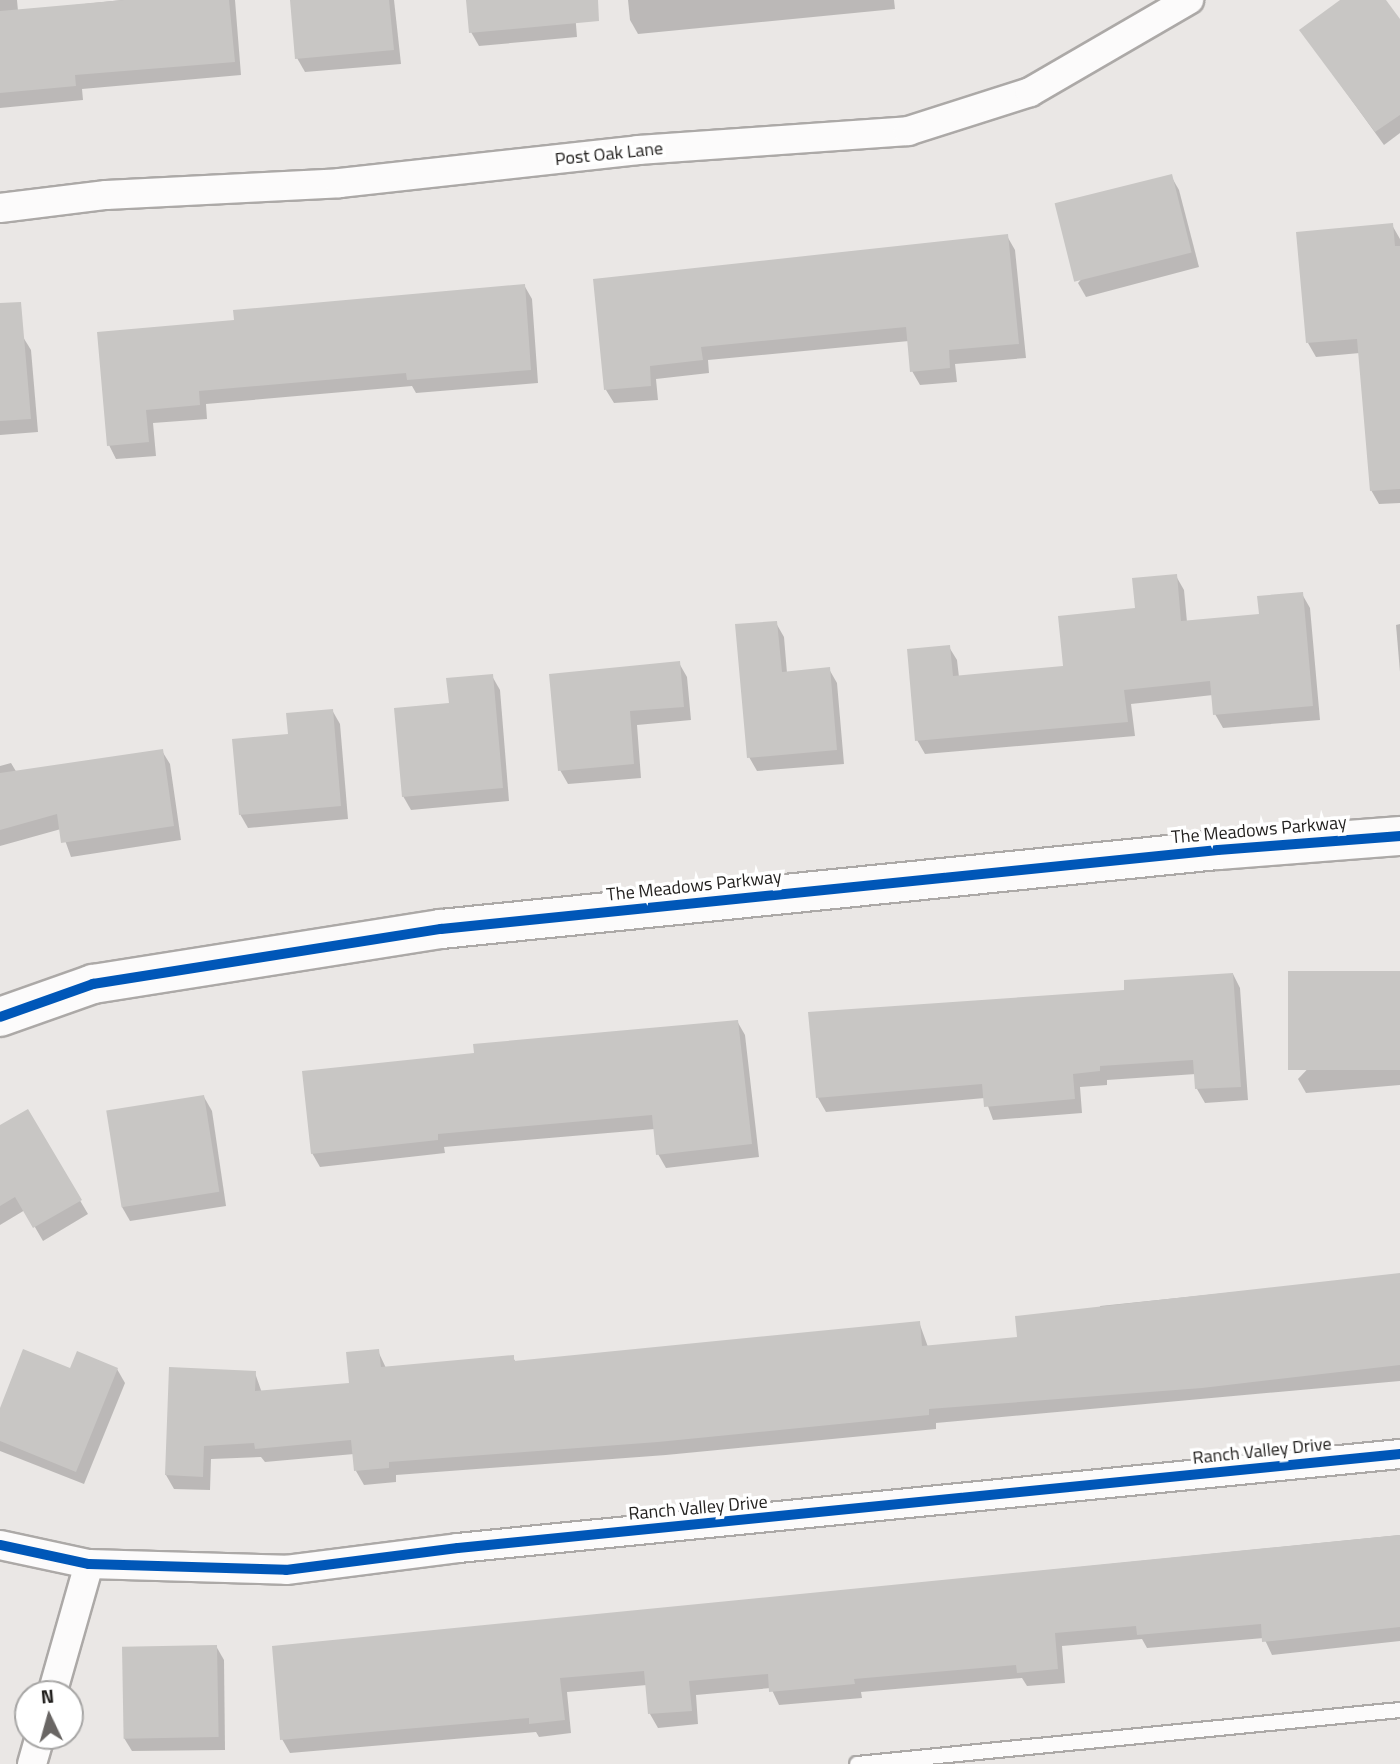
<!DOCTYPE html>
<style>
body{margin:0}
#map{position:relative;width:1400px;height:1764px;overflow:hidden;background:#eae7e5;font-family:"Titillium Web",sans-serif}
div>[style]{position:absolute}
.shadow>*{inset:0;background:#0003}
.building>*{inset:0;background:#c8c6c4;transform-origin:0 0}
.roads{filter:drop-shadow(2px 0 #aca9a7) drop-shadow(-2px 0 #aca9a7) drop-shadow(0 2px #aca9a7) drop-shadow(0 -2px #aca9a7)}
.lane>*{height:14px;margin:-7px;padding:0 7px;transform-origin:7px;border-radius:7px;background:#fcfbfb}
.street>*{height:28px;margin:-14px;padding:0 14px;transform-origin:14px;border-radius:14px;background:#fcfbfb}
.secondary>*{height:38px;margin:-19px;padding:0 19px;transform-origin:19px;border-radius:19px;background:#fcfbfb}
.cycleway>*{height:10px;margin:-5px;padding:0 5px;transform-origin:5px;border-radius:5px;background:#0057b8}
span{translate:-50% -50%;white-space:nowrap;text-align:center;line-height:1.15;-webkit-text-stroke:7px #fff;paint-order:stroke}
.street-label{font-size:18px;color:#23211f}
.north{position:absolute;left:14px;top:1680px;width:70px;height:70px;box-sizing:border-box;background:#fff;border:2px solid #a7a6a5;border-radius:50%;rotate:355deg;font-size:19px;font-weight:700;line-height:28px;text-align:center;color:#23211f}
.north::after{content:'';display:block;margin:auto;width:24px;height:32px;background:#696664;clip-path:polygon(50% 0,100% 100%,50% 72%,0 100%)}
</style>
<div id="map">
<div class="shadow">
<div style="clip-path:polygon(0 0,17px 0,18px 11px,122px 0,235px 0,241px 75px,82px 89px,83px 100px,0 108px)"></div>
<div style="clip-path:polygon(291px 0,394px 0,401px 64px,305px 72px,297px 58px)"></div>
<div style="clip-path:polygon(468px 0,574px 0,577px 37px,479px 46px,471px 32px)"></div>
<div style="clip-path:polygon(628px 0,894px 0,895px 9px,638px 34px,630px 20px)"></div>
<div style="clip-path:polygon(1343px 0,1384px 0,1400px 22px,1400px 133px,1384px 145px,1301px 30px)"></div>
<div style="clip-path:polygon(1171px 176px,1179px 190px,1199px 267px,1086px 297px,1078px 283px)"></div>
<div style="clip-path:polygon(1392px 225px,1400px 239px,1400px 503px,1379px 504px,1371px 490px,1360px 353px,1316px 357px,1308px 343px)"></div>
<div style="clip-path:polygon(1007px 236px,1015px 250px,1026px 358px,955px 364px,957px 382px,920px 385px,912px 371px,909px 341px,708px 360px,709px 373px,656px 379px,658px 400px,614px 403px,606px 390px,595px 280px)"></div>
<div style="clip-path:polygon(524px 285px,532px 299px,538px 383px,416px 393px,412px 386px,206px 404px,207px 419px,153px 423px,156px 456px,116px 459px,109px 445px,236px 322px)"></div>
<div style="clip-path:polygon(23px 337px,31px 350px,38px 432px,0 435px,0 339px)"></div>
<div style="clip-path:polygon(1176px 576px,1184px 590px,1187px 622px,1261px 616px,1302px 594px,1310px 608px,1320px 720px,1223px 728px,1215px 714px,1213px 695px,1131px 704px,1135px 736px,925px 754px,917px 740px,949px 647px,957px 660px,959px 677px,1065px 668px)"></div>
<div style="clip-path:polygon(776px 623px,784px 637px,787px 673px,829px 669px,837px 683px,844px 764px,757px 771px,749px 757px)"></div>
<div style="clip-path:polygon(1400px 624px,1400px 672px,1396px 625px)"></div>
<div style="clip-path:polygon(679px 663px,687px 677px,691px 720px,637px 725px,641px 778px,568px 784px,560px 770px)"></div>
<div style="clip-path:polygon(492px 676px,500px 690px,509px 801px,411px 810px,403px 796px,451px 705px)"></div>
<div style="clip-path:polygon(332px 710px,340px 724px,348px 819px,248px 828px,240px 814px,290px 736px)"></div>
<div style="clip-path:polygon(162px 751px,170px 764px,181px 840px,71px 857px,61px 829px,0 846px,0 766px,11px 763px,17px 773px)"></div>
<div style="clip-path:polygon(1400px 972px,1400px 1085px,1306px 1093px,1298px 1079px)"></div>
<div style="clip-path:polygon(1233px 974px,1240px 988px,1248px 1100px,1205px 1103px,1197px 1089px,1196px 1074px,1107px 1080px,1107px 1085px,1080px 1087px,1082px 1113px,993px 1120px,985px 1098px,826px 1112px,818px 1098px,810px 1013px,1126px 992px)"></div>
<div style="clip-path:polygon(737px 1021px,745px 1035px,759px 1157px,666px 1168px,658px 1154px,655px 1129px,444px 1147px,445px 1153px,320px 1167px,312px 1153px,475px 1054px)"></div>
<div style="clip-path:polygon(204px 1097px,212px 1111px,226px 1206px,130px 1221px,122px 1207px)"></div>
<div style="clip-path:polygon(27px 1111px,88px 1214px,43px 1241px,25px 1210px,0 1225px,0 1127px)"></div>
<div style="clip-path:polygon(1400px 1275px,1400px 1381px,936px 1423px,936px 1429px,666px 1455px,396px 1475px,396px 1482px,364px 1485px,356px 1471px,354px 1454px,265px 1462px,261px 1457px,211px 1459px,210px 1490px,174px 1489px,166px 1475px,255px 1373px,262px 1393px,351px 1385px,378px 1351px,386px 1368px,513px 1357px,516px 1363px,919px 1322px,928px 1347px,1019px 1339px,1101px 1310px,1100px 1306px)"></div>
<div style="clip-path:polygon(117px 1369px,125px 1383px,84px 1484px,0 1451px,0 1413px,71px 1371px)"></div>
<div style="clip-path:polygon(1400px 1535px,1400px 1641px,1272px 1655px,1264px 1638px,1147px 1648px,1142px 1639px,1062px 1646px,1065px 1683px,1027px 1686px,1022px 1678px,861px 1692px,862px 1698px,779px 1705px,771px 1688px,696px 1695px,698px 1724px,658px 1728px,650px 1714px,647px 1685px,567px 1692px,571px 1733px,539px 1737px,536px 1732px,290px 1753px,282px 1739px,274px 1648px)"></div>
<div style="clip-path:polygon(216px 1646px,224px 1660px,225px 1750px,132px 1751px,124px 1738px)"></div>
</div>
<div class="building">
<div style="clip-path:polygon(124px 0,229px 0,235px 62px,75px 75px,76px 86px,0 93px,0 11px)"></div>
<div style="clip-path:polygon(290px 0,389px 0,394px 50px,295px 59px)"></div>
<div style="clip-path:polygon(466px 0,598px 0,599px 21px,469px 33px)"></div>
<div style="clip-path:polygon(1340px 0,1386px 0,1400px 19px,1400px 115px,1375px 132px,1299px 30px)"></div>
<div style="left:1172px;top:174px;width:81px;height:121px;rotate:76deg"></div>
<div style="clip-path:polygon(1393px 223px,1395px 246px,1400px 246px,1400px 489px,1370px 491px,1357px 339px,1306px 343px,1296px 232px)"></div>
<div style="clip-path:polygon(1008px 234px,1019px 344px,949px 350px,950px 368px,910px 372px,906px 327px,701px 347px,703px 360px,650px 366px,651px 386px,604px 390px,593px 279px)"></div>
<div style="clip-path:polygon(525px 284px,531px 370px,407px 380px,406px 373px,199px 391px,200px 405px,146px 410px,149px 442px,107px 446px,97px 332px,234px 320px,233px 310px)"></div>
<div style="clip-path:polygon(21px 302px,31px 419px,0 421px,0 303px)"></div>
<div style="clip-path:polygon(1177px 574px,1181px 621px,1259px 614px,1257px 596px,1303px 592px,1313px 706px,1213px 715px,1210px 681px,1124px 690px,1128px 722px,915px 741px,907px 649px,950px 645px,953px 676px,1063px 666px,1058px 616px,1135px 608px,1132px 578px)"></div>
<div style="clip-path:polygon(777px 621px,782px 672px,830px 667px,837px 750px,747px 758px,735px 624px)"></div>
<div style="clip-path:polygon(680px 661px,684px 707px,630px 711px,634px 764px,558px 771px,549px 674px)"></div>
<div style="clip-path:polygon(493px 674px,503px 788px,402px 797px,394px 708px,449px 703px,446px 678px)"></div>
<div style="clip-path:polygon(333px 709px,341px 806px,239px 815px,232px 739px,288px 734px,286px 713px)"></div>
<div style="clip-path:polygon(163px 749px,174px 826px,61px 843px,57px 814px,0 830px,0 773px)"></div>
<div style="left:1400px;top:971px;width:99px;height:112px;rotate:90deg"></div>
<div style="clip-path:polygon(1233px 973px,1241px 1087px,1195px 1089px,1193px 1060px,1100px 1066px,1100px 1071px,1073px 1074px,1075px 1099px,984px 1107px,982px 1084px,816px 1098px,808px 1012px,1124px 990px,1124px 980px)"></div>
<div style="clip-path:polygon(738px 1020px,752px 1144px,656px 1155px,652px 1115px,438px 1134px,438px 1140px,311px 1154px,302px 1071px,474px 1053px,473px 1044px)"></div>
<div style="left:204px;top:1095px;width:98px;height:99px;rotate:81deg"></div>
<div style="clip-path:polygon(28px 1109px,82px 1200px,33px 1228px,15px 1197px,0 1206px,0 1125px)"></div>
<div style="clip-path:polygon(1400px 1273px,1400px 1365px,1202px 1388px,929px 1409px,929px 1415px,658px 1442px,389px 1462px,389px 1468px,354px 1471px,351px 1440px,255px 1449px,254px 1443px,204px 1446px,203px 1477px,165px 1475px,169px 1367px,256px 1371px,255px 1391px,349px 1383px,346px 1352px,379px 1349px,381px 1367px,514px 1355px,514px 1361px,920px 1321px,922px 1346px,1017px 1337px,1015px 1316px)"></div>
<div style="clip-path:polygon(23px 1349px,70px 1368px,77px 1351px,118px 1368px,76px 1472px,0 1441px,0 1408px)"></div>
<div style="clip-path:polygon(1400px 1535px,1400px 1627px,1262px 1642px,1261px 1624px,1137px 1635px,1136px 1626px,1055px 1633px,1058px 1669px,1017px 1673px,1016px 1665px,854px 1679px,855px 1684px,769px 1692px,768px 1674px,689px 1681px,692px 1711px,648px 1714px,644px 1671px,560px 1678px,565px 1720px,529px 1724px,529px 1718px,280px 1740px,272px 1646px)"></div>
<div style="left:217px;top:1645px;width:92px;height:95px;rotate:89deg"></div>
</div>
<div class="roads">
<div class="lane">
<div style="left:857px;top:1764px;width:546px;rotate:-5.68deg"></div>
</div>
<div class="street">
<div style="left:0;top:208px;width:107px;rotate:-7deg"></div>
<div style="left:106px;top:195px;width:234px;rotate:-2.9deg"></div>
<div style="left:340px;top:183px;width:300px;rotate:-6.3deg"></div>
<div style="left:638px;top:150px;width:271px;rotate:-4deg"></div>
<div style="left:908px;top:131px;width:128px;rotate:-17.7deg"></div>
<div style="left:1030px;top:92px;width:184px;rotate:-30.1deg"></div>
<div style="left:0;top:1545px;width:91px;rotate:12.1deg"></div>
<div style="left:89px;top:1564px;width:197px;rotate:1.7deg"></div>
<div style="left:286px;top:1570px;width:173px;rotate:-7.3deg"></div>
<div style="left:458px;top:1548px;width:947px;rotate:-5.7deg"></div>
<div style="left:52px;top:1694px;width:135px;rotate:-74.1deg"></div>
<div style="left:32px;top:1764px;width:29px;rotate:-74deg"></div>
</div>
<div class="secondary">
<div style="left:0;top:1017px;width:99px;rotate:-19.5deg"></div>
<div style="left:93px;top:984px;width:352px;rotate:-9deg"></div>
<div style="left:441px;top:929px;width:781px;rotate:-5.81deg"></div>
<div style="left:1218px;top:850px;width:183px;rotate:-4.4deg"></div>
</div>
</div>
<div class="cycleway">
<div style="left:0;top:1017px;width:99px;rotate:-19.5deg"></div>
<div style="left:93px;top:984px;width:352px;rotate:-9deg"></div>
<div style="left:441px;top:929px;width:781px;rotate:-5.81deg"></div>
<div style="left:1218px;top:850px;width:183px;rotate:-4.4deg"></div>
<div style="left:0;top:1545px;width:91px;rotate:12.1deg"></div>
<div style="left:89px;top:1564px;width:197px;rotate:1.7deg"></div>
<div style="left:286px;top:1570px;width:173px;rotate:-7.3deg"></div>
<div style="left:458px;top:1548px;width:947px;rotate:-5.7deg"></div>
</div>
<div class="street-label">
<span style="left:609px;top:154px;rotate:-6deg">Post Oak Lane</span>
<span style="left:1259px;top:830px;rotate:-5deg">The Meadows Parkway</span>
<span style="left:694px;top:886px;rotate:-6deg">The Meadows Parkway</span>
<span style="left:1262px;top:1451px;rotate:-6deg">Ranch Valley Drive</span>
<span style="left:698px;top:1508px;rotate:-5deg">Ranch Valley Drive</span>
</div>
<div class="north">N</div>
</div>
